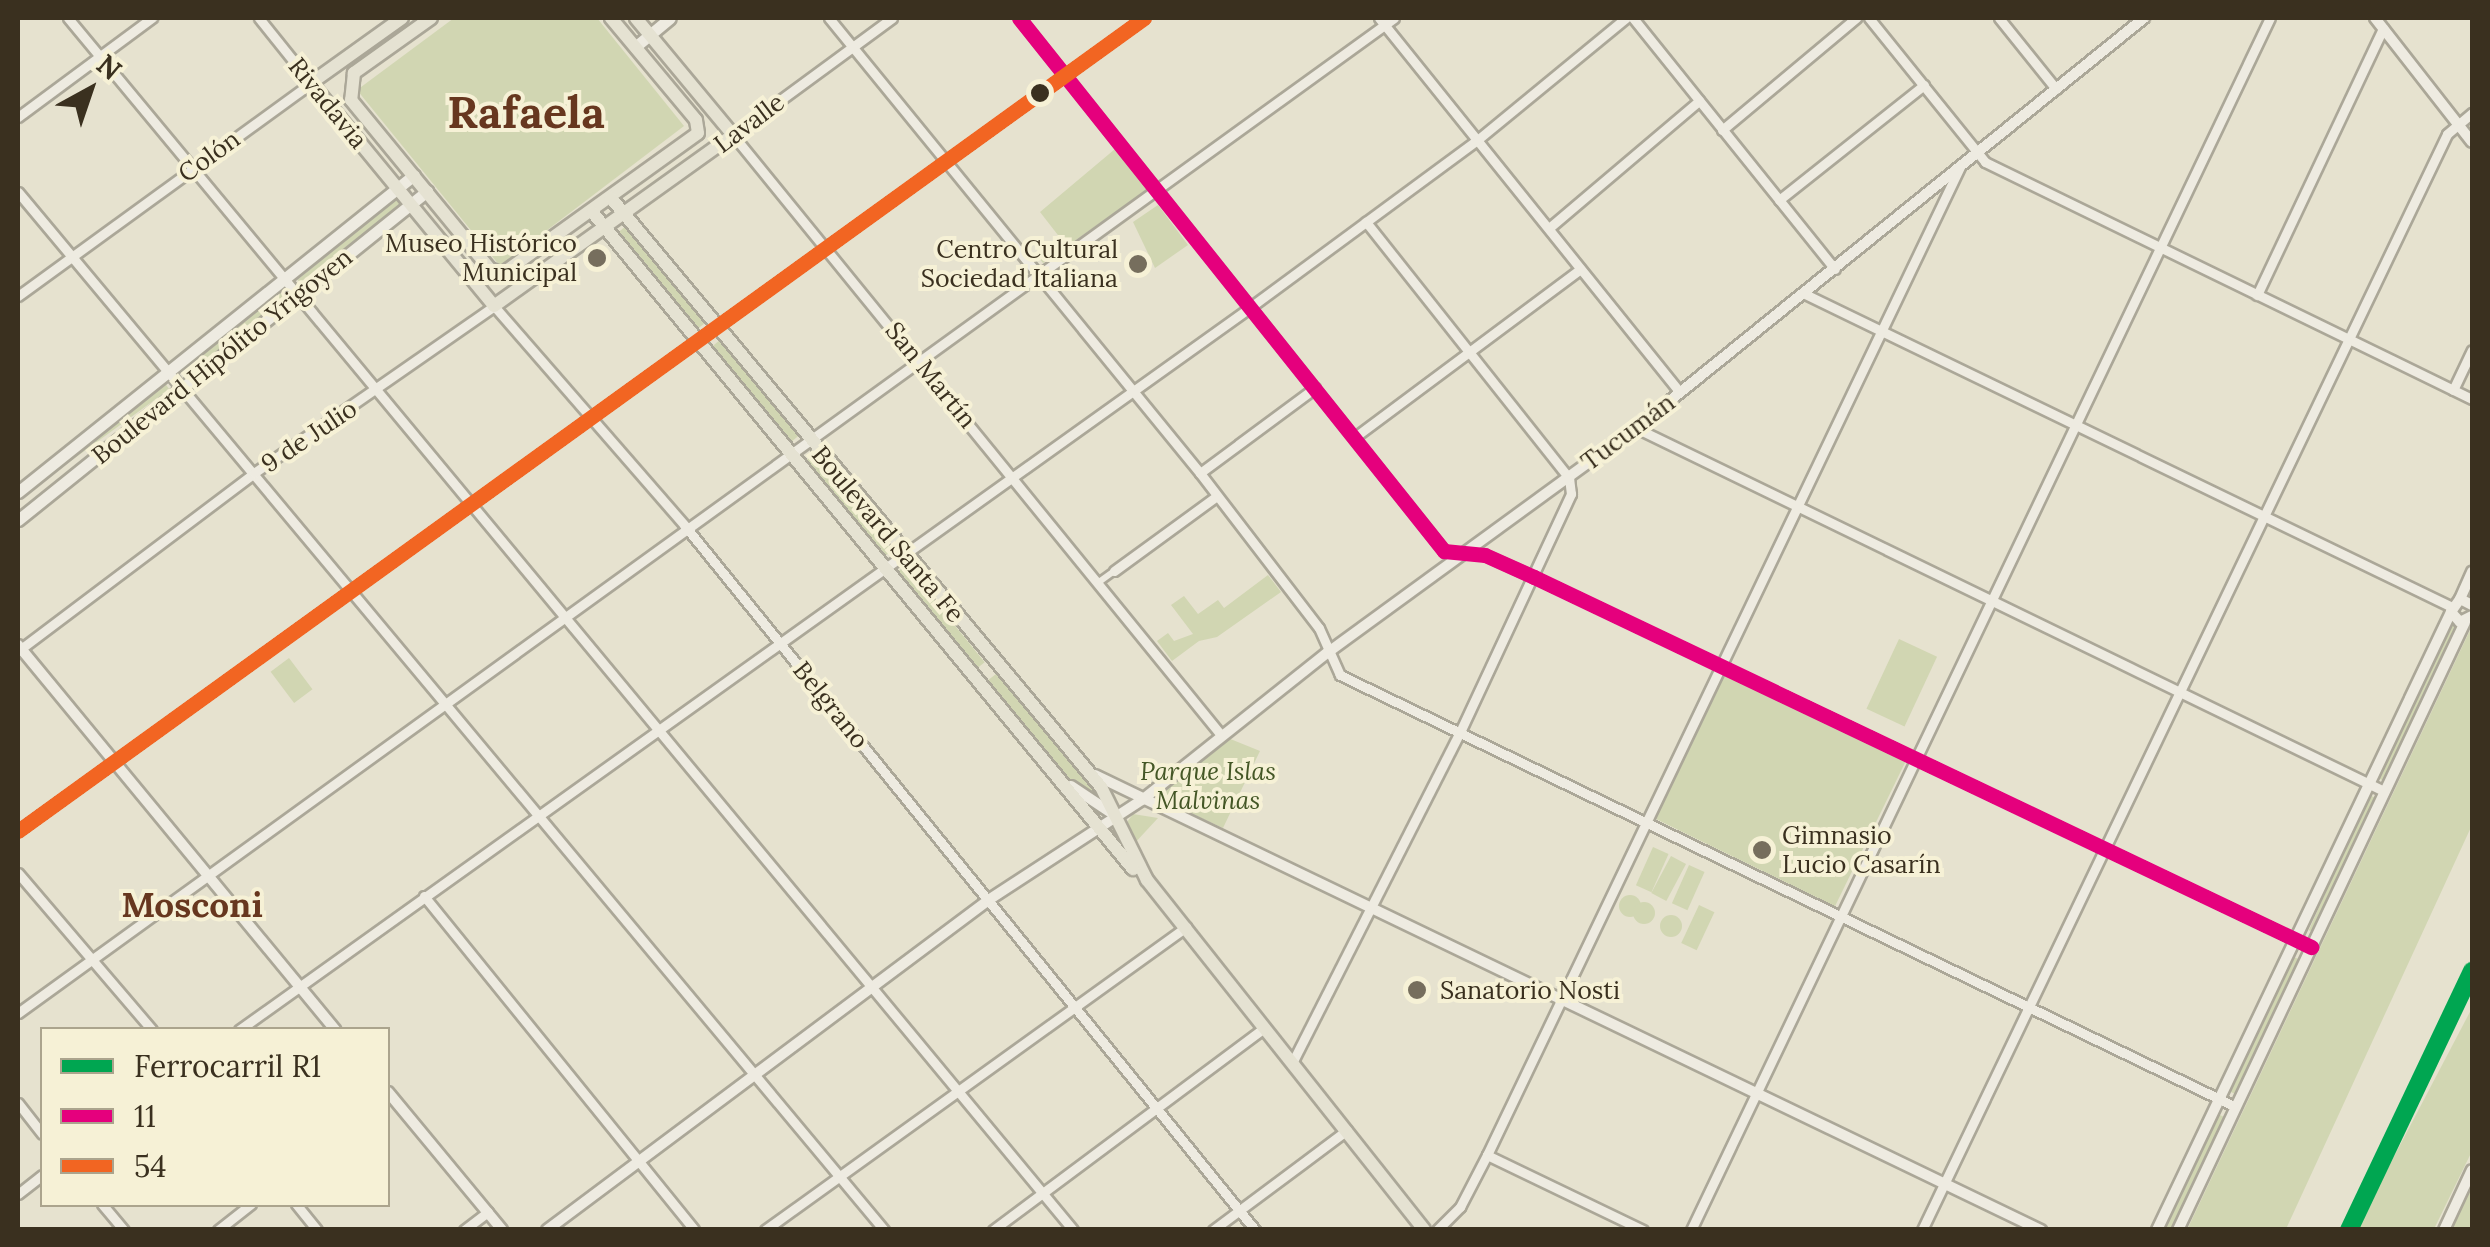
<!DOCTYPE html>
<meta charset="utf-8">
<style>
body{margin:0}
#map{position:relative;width:2490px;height:1247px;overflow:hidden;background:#e6e2cf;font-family:Lora,serif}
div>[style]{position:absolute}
.green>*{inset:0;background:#d1d6b2;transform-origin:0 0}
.round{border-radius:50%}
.roads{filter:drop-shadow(2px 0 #aba798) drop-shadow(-2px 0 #aba798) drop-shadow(0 2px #aba798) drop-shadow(0 -2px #aba798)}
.pedestrian>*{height:6px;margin:-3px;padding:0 3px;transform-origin:3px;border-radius:3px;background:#eeebe1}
.minor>*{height:9px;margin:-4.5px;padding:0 4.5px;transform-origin:4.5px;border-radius:4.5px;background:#eeebe1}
.tertiary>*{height:10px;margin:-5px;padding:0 5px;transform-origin:5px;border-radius:5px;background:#eeebe1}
.secondary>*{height:11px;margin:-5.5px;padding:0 5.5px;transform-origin:5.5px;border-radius:5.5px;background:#eeebe1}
.primary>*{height:12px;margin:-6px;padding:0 6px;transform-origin:6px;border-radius:6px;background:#e5e2d2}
.bus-1>*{height:15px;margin:-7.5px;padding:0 7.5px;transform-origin:7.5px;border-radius:7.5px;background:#e5007d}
.bus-2>*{height:15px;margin:-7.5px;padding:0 7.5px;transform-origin:7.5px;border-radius:7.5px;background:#f26522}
.rail-1>*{height:18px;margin:-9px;padding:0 9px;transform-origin:9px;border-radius:9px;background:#00a651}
.dots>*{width:28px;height:28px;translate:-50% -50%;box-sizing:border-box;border:5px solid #f6f1d6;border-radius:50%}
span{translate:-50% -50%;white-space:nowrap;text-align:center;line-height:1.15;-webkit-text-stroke:8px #f6f1d6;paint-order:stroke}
.street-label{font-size:25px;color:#3a301f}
.poi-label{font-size:25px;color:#3a301f}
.right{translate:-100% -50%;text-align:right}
.left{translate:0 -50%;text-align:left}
.park-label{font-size:25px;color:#445726;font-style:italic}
.district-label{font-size:35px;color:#67371f;font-weight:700}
.town-label{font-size:45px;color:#67371f;font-weight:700}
.frame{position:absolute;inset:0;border:20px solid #3a301f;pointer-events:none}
.legend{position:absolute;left:40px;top:1027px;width:350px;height:180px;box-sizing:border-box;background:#f6f1d6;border:2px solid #aba48d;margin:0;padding:12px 18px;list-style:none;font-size:30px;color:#3a301f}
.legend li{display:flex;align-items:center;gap:20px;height:50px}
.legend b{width:50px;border:2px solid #aba48d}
.north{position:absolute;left:40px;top:40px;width:100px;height:100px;-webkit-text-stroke:8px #f6f1d6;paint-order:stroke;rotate:40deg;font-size:28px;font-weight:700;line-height:40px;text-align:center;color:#3a301f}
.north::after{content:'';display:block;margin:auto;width:35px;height:45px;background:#3a301f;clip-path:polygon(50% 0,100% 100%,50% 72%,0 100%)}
</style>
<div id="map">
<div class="green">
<div style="clip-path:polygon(454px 18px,597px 18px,684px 126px,500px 266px,357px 90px)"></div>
<div style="clip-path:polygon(1115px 149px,1147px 190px,1043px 263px,1038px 257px,1061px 239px,1040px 212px)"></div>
<div style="left:395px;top:198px;width:8px;height:127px;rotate:50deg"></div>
<div style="clip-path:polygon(1158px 205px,1188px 245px,1155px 268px,1133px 222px)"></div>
<div style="left:626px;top:226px;width:125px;height:11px;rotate:51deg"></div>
<div style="left:279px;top:291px;width:8px;height:126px;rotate:50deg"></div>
<div style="left:720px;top:340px;width:124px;height:11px;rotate:51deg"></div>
<div style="left:164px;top:382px;width:9px;height:127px;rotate:54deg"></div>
<div style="left:814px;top:454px;width:124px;height:11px;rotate:51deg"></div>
<div style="left:906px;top:565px;width:125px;height:11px;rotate:51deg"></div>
<div style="clip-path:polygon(1268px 575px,1281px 592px,1217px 637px,1199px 641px,1172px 661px,1157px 641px,1168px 633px,1174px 641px,1193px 634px,1171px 605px,1184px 596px,1198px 614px,1218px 600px,1224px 608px)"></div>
<div style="clip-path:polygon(2450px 620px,2460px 625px,2386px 782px,2378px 778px)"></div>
<div style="clip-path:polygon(2472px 626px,2472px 825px,2286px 1229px,2187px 1230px)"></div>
<div style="left:1899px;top:639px;width:42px;height:77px;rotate:25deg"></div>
<div style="left:289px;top:658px;width:39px;height:23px;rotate:53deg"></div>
<div style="left:1724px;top:673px;width:202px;height:161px;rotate:26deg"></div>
<div style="clip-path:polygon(996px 674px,1099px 793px,1097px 800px,1062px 773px,987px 681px)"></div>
<div style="clip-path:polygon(1223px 736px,1260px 751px,1223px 828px,1160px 799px,1159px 791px)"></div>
<div style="left:2369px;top:795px;width:10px;height:148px;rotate:24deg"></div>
<div style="clip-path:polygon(1133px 814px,1158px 818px,1133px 845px,1125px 825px)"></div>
<div style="left:1653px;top:847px;width:17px;height:42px;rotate:24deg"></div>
<div style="left:1671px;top:856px;width:17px;height:42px;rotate:28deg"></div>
<div style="left:1689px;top:865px;width:17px;height:42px;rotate:24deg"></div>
<div class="round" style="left:1619px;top:895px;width:22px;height:22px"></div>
<div class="round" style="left:1633px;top:902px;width:22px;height:22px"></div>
<div style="left:1699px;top:905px;width:17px;height:42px;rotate:25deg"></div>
<div class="round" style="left:1660px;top:915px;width:22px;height:22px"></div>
<div style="clip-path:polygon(2291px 956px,2301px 960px,2235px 1094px,2227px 1090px)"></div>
<div style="clip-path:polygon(2472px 1008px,2472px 1151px,2434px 1229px,2356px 1229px)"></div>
<div style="clip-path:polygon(2216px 1113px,2226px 1118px,2173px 1229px,2162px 1230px)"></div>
<div style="clip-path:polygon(2472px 1183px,2472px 1229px,2450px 1229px)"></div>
</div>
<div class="roads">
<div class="pedestrian">
<div style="left:1099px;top:582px;width:19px;rotate:-36deg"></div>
</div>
<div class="minor">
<div style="left:68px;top:18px;width:1574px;rotate:50.33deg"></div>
<div style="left:829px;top:18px;width:587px;rotate:50.81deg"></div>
<div style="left:1200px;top:473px;width:195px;rotate:52.5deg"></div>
<div style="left:1319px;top:628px;width:51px;rotate:65.9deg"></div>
<div style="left:1340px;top:675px;width:992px;rotate:25.74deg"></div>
<div style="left:892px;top:18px;width:197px;rotate:143.7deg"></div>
<div style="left:733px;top:135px;width:773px;rotate:50.88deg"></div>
<div style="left:1019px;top:18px;width:682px;rotate:51.43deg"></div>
<div style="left:1444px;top:551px;width:41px;rotate:5.6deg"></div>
<div style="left:1485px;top:555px;width:54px;rotate:24.2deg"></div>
<div style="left:1534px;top:577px;width:861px;rotate:25.46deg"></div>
<div style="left:1379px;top:18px;width:480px;rotate:51.2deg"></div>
<div style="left:1633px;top:18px;width:322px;rotate:51.2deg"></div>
<div style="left:1869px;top:18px;width:185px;rotate:51.1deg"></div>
<div style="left:1985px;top:162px;width:542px;rotate:25.95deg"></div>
<div style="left:1999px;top:18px;width:91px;rotate:51.2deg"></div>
<div style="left:18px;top:117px;width:167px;rotate:-36.5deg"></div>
<div style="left:1722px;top:130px;width:175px;rotate:-39.9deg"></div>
<div style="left:18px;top:192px;width:1352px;rotate:50.16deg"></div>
<div style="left:1779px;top:200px;width:185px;rotate:-38.4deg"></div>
<div style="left:1549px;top:228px;width:197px;rotate:-40.3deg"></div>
<div style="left:1805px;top:294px;width:719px;rotate:25.82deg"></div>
<div style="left:2257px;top:295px;width:295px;rotate:-64.7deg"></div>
<div style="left:18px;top:296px;width:362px;rotate:-36deg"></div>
<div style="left:311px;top:83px;width:83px;rotate:-128.7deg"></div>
<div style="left:2453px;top:390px;width:44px;rotate:-64.6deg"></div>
<div style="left:1636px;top:428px;width:831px;rotate:25.89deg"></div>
<div style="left:1355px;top:437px;width:281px;rotate:-36.7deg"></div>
<div style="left:1200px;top:473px;width:143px;rotate:-36.5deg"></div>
<div style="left:1114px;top:571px;width:127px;rotate:-36.1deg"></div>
<div style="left:18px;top:651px;width:296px;rotate:-37deg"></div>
<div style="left:254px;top:473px;width:292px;rotate:-34.8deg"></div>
<div style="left:494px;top:306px;width:291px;rotate:49deg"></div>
<div style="left:685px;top:526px;width:906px;rotate:51deg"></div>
<div style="left:18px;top:831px;width:1389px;rotate:-35.83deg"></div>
<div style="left:18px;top:873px;width:206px;rotate:49.5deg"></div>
<div style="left:424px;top:896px;width:429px;rotate:51deg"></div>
<div style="left:18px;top:1013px;width:1698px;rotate:-35.87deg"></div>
<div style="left:239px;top:1030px;width:1245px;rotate:-35.55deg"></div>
<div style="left:1252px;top:306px;width:278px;rotate:-36.4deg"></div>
<div style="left:1476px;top:141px;width:194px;rotate:-39.4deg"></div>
<div style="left:1292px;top:1063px;width:371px;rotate:-63.1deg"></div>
<div style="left:1460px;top:732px;width:263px;rotate:-65deg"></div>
<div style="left:1571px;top:494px;width:16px;rotate:-97deg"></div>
<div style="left:1569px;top:478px;width:327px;rotate:-128.4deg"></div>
<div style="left:18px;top:1103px;width:39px;rotate:52deg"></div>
<div style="left:1487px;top:1155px;width:173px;rotate:25.7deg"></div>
<div style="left:18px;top:1194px;width:31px;rotate:-38deg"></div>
<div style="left:102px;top:1204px;width:34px;rotate:50deg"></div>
<div style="left:296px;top:1204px;width:33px;rotate:51deg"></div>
<div style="left:218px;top:1230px;width:42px;rotate:-38.2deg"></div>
<div style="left:464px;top:1230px;width:30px;rotate:-37deg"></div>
<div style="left:765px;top:1230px;width:519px;rotate:-35.74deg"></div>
<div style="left:993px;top:1230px;width:337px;rotate:-36.7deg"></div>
<div style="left:1213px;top:1230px;width:167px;rotate:-36.7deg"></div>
<div style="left:1437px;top:1230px;width:33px;rotate:-45deg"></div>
<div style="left:1460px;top:1207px;width:59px;rotate:-62.6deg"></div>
<div style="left:1487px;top:1155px;width:1095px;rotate:-64.42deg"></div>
<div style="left:1691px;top:1230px;width:1343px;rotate:-64.47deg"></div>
<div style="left:1922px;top:1230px;width:1215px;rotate:-64.4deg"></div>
<div style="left:2447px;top:134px;width:33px;rotate:-40deg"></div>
</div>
<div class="tertiary">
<div style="left:2375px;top:18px;width:157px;rotate:52deg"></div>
<div style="left:2460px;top:599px;width:30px;rotate:-66deg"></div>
<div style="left:2472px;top:605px;width:13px;rotate:-153deg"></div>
<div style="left:2460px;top:599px;width:16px;rotate:125deg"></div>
<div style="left:2451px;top:612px;width:13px;rotate:48deg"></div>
<div style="left:2460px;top:622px;width:13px;rotate:-27deg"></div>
<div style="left:18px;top:645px;width:499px;rotate:50.5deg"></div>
<div style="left:1095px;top:775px;width:1050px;rotate:25.69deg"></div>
<div style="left:1071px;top:786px;width:50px;rotate:33.7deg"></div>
<div style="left:388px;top:1092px;width:179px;rotate:50.4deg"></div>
<div style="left:547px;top:1230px;width:553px;rotate:-36.77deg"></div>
<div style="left:990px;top:899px;width:181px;rotate:-33.1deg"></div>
<div style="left:1142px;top:800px;width:236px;rotate:-38.5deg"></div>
<div style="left:1327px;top:653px;width:382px;rotate:-36.1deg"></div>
<div style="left:1636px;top:428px;width:653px;rotate:-38.91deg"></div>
<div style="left:2157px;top:1230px;width:684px;rotate:-64.56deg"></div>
<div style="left:2178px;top:1230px;width:672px;rotate:-64.73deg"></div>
<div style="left:2444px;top:1230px;width:66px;rotate:-65deg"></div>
</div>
<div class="secondary">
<div style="left:635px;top:47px;width:45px;rotate:-39.6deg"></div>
<div style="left:18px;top:492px;width:507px;rotate:-38.68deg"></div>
<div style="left:18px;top:520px;width:525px;rotate:-38.81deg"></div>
</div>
<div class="primary">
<div style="left:402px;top:18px;width:112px;rotate:144.5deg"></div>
<div style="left:311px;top:83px;width:288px;rotate:50.6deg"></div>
<div style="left:494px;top:306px;width:294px;rotate:-35.6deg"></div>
<div style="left:733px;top:135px;width:152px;rotate:-129.7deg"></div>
<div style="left:431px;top:18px;width:95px;rotate:144.5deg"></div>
<div style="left:354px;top:73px;width:27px;rotate:96deg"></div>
<div style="left:351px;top:100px;width:219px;rotate:50.6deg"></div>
<div style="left:490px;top:269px;width:13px;rotate:23deg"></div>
<div style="left:502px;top:274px;width:241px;rotate:-35.7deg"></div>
<div style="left:698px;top:133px;width:13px;rotate:-99deg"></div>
<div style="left:696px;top:120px;width:133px;rotate:-129.8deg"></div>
<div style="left:611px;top:198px;width:766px;rotate:50.24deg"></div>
<div style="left:1101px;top:787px;width:104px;rotate:63.7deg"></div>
<div style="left:1147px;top:880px;width:446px;rotate:51.6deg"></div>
<div style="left:593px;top:213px;width:850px;rotate:50.54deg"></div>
</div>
</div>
<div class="bus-1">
<div style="left:1019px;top:18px;width:682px;rotate:51.43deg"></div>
<div style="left:1444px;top:551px;width:41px;rotate:5.6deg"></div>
<div style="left:1485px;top:555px;width:54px;rotate:24.2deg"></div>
<div style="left:1534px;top:577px;width:861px;rotate:25.46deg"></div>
</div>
<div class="bus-2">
<div style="left:18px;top:831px;width:1389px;rotate:-35.83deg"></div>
</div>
<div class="rail-1">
<div style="left:2349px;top:1230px;width:287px;rotate:-64.6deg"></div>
</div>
<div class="dots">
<div style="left:1040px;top:93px;background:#3a301f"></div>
<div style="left:597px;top:258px;background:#766e5d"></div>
<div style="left:1138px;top:264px;background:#766e5d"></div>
<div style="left:1762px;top:850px;background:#766e5d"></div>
<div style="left:1417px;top:990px;background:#766e5d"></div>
</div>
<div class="street-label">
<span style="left:328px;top:103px;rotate:51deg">Rivadavia</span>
<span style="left:749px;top:123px;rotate:-37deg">Lavalle</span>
<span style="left:209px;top:156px;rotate:-36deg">Colón</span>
<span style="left:222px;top:356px;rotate:-39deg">Boulevard Hipólito Yrigoyen</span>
<span style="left:931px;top:375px;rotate:51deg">San Martín</span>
<span style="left:1628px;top:432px;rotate:-37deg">Tucumán</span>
<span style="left:309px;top:436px;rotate:-34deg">9 de Julio</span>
<span style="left:888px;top:534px;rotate:50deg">Boulevard Santa Fe</span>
<span style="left:831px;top:705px;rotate:51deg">Belgrano</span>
</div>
<div class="poi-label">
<span class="right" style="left:577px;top:258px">Museo Histórico<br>Municipal</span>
<span class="right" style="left:1118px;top:264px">Centro Cultural<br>Sociedad Italiana</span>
<span class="left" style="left:1782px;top:850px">Gimnasio<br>Lucio Casarín</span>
<span class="left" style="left:1440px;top:990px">Sanatorio Nosti</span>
</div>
<div class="park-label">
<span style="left:1208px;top:786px">Parque Islas<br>Malvinas</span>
</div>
<div class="district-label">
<span style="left:192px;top:905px">Mosconi</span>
</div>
<div class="town-label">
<span style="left:526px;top:112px">Rafaela</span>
</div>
<div class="frame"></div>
<ul class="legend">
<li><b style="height:12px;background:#00a651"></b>Ferrocarril R1</li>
<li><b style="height:12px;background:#e5007d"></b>11</li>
<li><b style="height:12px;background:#f26522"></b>54</li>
</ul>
<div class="north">N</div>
</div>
